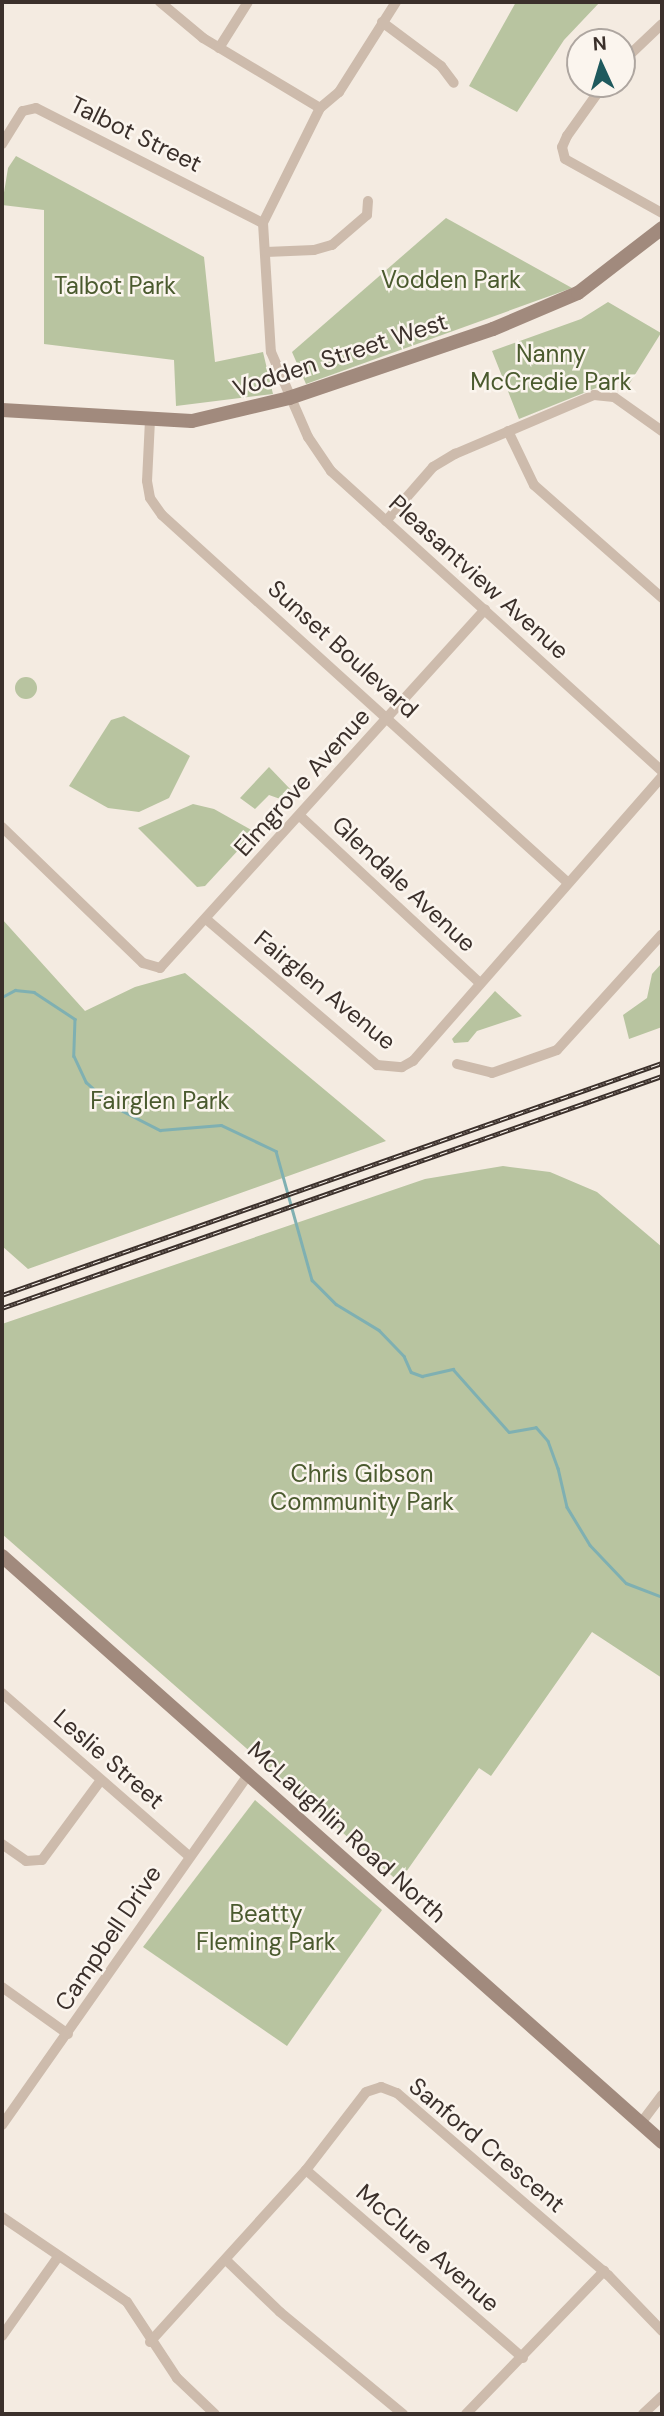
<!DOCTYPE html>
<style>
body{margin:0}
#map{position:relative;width:664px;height:2416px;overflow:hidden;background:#f4ebe1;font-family:"DM Sans",sans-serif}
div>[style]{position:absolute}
.green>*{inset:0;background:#b8c4a0}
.round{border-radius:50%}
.stream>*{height:2.5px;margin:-1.25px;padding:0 1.25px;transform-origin:1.25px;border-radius:1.25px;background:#7fb0b2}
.street>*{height:10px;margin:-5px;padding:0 5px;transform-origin:5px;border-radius:5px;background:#cdbbac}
.secondary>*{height:14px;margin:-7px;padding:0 7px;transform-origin:7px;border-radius:7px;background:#a18a7d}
.rail>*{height:5px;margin-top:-2.5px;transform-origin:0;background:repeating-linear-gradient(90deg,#fbf5ee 0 8px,#3b302b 0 16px);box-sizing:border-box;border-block:2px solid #3b302b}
span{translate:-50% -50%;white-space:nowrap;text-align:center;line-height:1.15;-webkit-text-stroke:5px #fbf5ee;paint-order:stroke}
.street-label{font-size:24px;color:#3b302b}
.park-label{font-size:24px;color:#4a5a2e}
.frame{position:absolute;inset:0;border:4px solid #3b302b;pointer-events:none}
.north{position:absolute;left:566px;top:28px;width:70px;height:70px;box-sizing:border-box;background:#fbf5ee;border:2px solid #aea6a0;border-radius:50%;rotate:356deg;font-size:19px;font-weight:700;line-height:28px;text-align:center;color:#3b302b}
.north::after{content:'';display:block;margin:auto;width:24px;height:32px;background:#1f5a5e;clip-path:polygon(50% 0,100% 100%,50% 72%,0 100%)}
</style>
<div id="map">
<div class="green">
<div style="clip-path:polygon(516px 2px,600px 2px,564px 40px,517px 112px,469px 86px)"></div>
<div style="clip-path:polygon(16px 156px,204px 257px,215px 362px,263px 352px,273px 394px,176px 406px,174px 360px,44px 344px,44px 210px,2px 205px,8px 168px)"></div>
<div style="clip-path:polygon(446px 218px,572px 288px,306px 384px,292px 352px)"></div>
<div style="clip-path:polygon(608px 302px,661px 333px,626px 389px,616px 380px,519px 419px,492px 351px,581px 319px)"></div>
<div class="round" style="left:15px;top:677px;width:22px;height:22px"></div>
<div style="clip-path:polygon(124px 716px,190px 756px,169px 798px,139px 812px,108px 808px,69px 786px,111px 720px)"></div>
<div style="clip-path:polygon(269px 767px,292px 791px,283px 800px,269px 795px,255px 809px,240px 798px)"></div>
<div style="clip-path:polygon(193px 804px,214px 809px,255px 832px,205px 886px,197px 887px,138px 828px)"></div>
<div style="clip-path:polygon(2px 919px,85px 1011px,135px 987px,185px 973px,386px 1141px,28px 1269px,2px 1246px)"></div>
<div style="clip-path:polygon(662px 963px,662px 1027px,629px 1039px,623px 1015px,647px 998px,652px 974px)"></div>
<div style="clip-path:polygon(495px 991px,522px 1016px,477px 1031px,468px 1042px,454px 1043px,452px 1039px)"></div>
<div style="clip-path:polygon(503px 1166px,550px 1172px,597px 1192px,662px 1247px,662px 1678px,592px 1632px,491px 1776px,479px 1768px,399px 1882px,2px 1534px,2px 1324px,425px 1179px)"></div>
<div style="clip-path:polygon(255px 1800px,382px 1910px,287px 2046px,143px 1947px)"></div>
</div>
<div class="stream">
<div style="left:2px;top:997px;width:15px;rotate:-28deg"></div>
<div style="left:15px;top:990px;width:19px;rotate:6deg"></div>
<div style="left:34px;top:992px;width:49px;rotate:33.4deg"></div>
<div style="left:75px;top:1019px;width:37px;rotate:92deg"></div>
<div style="left:74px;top:1056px;width:29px;rotate:65deg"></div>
<div style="left:86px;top:1082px;width:36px;rotate:42deg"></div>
<div style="left:113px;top:1106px;width:53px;rotate:27.1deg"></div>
<div style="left:160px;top:1130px;width:61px;rotate:-4.7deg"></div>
<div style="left:221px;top:1125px;width:61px;rotate:25.3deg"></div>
<div style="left:276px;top:1151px;width:134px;rotate:74.4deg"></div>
<div style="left:312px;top:1280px;width:34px;rotate:45deg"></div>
<div style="left:336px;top:1304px;width:50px;rotate:31.2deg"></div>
<div style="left:379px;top:1330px;width:36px;rotate:46deg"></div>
<div style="left:404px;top:1356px;width:17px;rotate:66deg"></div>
<div style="left:411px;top:1372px;width:12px;rotate:20deg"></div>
<div style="left:422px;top:1376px;width:32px;rotate:-13deg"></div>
<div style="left:453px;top:1369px;width:84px;rotate:48.4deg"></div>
<div style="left:509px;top:1432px;width:27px;rotate:-10deg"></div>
<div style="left:536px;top:1427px;width:18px;rotate:49deg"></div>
<div style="left:548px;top:1441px;width:29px;rotate:70deg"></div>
<div style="left:558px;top:1468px;width:40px;rotate:77deg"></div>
<div style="left:567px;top:1507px;width:44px;rotate:58.8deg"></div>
<div style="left:590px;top:1545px;width:52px;rotate:46.5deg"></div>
<div style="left:626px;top:1583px;width:39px;rotate:21deg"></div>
</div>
<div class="street">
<div style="left:160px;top:2px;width:56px;rotate:39.9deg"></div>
<div style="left:203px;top:38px;width:136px;rotate:30.9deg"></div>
<div style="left:396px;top:2px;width:107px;rotate:122.3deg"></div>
<div style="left:339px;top:92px;width:25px;rotate:140deg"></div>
<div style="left:320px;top:108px;width:128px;rotate:116.4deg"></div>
<div style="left:263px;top:223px;width:129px;rotate:86.5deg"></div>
<div style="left:271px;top:352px;width:93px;rotate:66.5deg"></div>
<div style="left:308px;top:437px;width:41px;rotate:55.9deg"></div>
<div style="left:331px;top:471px;width:447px;rotate:42.2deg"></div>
<div style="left:382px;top:22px;width:74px;rotate:36.7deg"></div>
<div style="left:441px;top:66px;width:21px;rotate:53deg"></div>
<div style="left:219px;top:48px;width:54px;rotate:-57.8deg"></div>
<div style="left:622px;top:62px;width:55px;rotate:-43.5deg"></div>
<div style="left:604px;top:84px;width:64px;rotate:125.4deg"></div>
<div style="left:567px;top:136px;width:12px;rotate:114deg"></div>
<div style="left:562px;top:147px;width:12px;rotate:76deg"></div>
<div style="left:565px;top:159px;width:111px;rotate:29.1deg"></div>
<div style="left:2px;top:144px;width:39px;rotate:-58deg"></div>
<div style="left:23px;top:111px;width:13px;rotate:-13deg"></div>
<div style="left:36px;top:108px;width:254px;rotate:26.9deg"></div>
<div style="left:266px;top:252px;width:48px;rotate:-2.4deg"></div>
<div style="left:314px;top:250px;width:19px;rotate:-16deg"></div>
<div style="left:332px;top:245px;width:46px;rotate:-40.6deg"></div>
<div style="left:367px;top:215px;width:14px;rotate:-86deg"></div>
<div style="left:150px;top:420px;width:61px;rotate:92.8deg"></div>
<div style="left:147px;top:481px;width:17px;rotate:80deg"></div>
<div style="left:150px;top:498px;width:21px;rotate:55deg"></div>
<div style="left:162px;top:515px;width:547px;rotate:42.18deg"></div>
<div style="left:508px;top:431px;width:60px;rotate:64.3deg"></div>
<div style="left:534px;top:485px;width:171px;rotate:41.4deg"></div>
<div style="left:386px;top:521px;width:72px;rotate:-49deg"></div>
<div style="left:433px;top:467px;width:26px;rotate:-31deg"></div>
<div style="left:455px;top:454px;width:151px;rotate:-23deg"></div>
<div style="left:594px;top:395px;width:20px;rotate:6deg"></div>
<div style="left:614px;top:397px;width:59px;rotate:35.3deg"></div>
<div style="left:300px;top:816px;width:246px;rotate:42.9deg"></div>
<div style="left:2px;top:827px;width:196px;rotate:44deg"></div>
<div style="left:143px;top:963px;width:18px;rotate:16deg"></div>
<div style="left:160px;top:968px;width:484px;rotate:-47.8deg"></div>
<div style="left:206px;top:919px;width:225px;rotate:40.5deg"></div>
<div style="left:377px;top:1065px;width:25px;rotate:5deg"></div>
<div style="left:402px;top:1067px;width:13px;rotate:-29deg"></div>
<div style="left:413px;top:1061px;width:378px;rotate:-48.8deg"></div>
<div style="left:457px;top:1064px;width:36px;rotate:14deg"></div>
<div style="left:492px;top:1073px;width:69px;rotate:-19.5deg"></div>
<div style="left:557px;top:1050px;width:156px;rotate:-47.8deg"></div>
<div style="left:2px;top:1693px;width:248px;rotate:41.1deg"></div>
<div style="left:2px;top:1844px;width:29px;rotate:35deg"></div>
<div style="left:26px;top:1861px;width:16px;rotate:-4deg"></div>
<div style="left:42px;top:1860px;width:99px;rotate:-53.6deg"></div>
<div style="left:2px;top:1987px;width:81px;rotate:35.5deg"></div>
<div style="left:641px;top:2123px;width:35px;rotate:-53deg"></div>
<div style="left:2px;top:2125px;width:429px;rotate:-54.9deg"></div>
<div style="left:306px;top:2170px;width:287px;rotate:40.9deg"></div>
<div style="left:2px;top:2217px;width:151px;rotate:34.2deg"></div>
<div style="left:127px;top:2302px;width:91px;rotate:56.7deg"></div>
<div style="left:177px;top:2378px;width:52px;rotate:43.5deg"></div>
<div style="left:226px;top:2260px;width:75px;rotate:43.9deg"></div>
<div style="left:280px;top:2312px;width:160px;rotate:39.7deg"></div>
<div style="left:2px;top:2336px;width:97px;rotate:-54.7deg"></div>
<div style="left:150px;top:2342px;width:232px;rotate:-47.8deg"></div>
<div style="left:306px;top:2170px;width:98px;rotate:-52.4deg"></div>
<div style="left:366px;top:2092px;width:16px;rotate:-18deg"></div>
<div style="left:381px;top:2087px;width:17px;rotate:21deg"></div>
<div style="left:397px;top:2093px;width:279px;rotate:40.8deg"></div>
<div style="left:608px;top:2275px;width:78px;rotate:46deg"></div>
<div style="left:466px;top:2414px;width:199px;rotate:-46deg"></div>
<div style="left:643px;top:2414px;width:26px;rotate:-43deg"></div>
</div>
<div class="secondary">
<div style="left:2px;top:410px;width:190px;rotate:3.3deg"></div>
<div style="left:192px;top:421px;width:100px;rotate:-13.3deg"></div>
<div style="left:289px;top:398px;width:215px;rotate:-18.7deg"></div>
<div style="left:493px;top:329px;width:92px;rotate:-23deg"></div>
<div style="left:578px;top:293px;width:106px;rotate:-37.7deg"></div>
<div style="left:2px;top:1556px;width:883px;rotate:41.6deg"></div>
</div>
<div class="rail">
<div style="left:2px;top:1295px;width:700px;rotate:-19.37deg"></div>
<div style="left:2px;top:1308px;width:700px;rotate:-19.37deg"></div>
</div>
<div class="street-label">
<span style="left:136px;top:134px;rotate:26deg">Talbot Street</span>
<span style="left:340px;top:355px;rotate:-18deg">Vodden Street West</span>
<span style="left:479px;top:577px;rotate:42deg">Pleasantview Avenue</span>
<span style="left:343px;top:649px;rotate:42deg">Sunset Boulevard</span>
<span style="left:302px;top:782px;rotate:-48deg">Elmgrove Avenue</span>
<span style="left:404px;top:884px;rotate:43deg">Glendale Avenue</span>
<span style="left:325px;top:990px;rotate:39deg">Fairglen Avenue</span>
<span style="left:109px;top:1759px;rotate:41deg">Leslie Street</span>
<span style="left:347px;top:1832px;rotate:42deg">McLaughlin Road North</span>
<span style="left:108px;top:1938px;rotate:-56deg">Campbell Drive</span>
<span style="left:487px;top:2145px;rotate:40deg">Sanford Crescent</span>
<span style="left:428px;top:2248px;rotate:41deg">McClure Avenue</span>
</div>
<div class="park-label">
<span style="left:451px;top:280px">Vodden Park</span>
<span style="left:115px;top:286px">Talbot Park</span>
<span style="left:551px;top:368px">Nanny<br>McCredie Park</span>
<span style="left:160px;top:1101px">Fairglen Park</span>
<span style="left:362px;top:1488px">Chris Gibson<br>Community Park</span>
<span style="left:266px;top:1928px">Beatty<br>Fleming Park</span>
</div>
<div class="frame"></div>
<div class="north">N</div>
</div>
